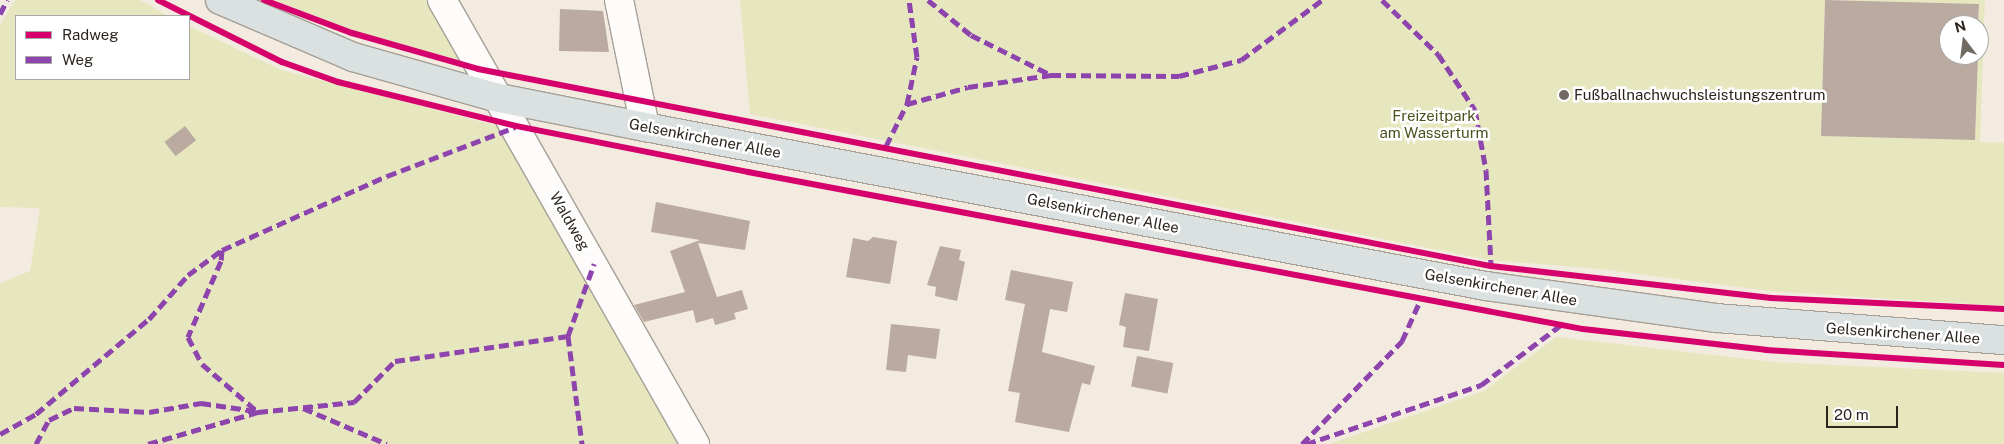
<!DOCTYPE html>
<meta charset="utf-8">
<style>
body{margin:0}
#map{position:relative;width:2004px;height:444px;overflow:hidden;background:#f3ebdf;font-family:"Public Sans",sans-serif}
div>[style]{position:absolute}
.green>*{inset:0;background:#e6e7bf}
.building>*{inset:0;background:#baaaa0;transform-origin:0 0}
.roads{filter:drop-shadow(1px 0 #a59f96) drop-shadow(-1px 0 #a59f96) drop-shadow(0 1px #a59f96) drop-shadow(0 -1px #a59f96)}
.minor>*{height:28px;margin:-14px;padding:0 14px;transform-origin:14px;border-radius:14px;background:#fdfcfa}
.major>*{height:28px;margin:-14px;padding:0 14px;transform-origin:14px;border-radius:14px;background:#dae1e0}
.quiet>*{height:5px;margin-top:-2.5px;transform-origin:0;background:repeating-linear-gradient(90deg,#8e44ad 0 10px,transparent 0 15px)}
.cycleway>*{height:6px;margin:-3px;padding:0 3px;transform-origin:3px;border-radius:3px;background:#d6006c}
.dots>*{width:14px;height:14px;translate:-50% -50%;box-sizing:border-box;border:2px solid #fff;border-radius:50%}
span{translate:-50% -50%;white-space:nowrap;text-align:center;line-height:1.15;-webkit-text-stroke:5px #fff;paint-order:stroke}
.poi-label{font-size:15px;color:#2b251e}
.left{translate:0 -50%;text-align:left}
.park-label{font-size:15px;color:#4d511e}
.street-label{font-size:15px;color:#2b251e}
.legend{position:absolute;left:15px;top:15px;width:175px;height:65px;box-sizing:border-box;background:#fff;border:1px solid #aaa8a5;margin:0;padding:6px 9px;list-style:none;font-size:15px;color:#2b251e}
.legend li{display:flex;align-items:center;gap:10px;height:25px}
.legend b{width:25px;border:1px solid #aaa8a5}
.north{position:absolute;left:1939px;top:15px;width:50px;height:50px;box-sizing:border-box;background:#fff;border:1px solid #aaa8a5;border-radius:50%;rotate:345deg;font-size:14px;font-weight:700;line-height:20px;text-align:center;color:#2b251e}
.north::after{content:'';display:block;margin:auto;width:18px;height:22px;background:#716a62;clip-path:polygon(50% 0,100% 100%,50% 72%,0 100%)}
.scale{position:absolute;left:1826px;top:406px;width:72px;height:22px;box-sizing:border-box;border:2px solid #2b251e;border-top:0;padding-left:6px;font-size:15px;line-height:18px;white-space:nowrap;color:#2b251e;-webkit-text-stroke:4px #fff;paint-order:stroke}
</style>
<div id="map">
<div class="green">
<div style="clip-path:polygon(15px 0,140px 0,168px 16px,16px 16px,16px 79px,189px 79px,189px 26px,281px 70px,509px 129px,688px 444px,0 444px,0 283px,30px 271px,40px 208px,0 207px,0 25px)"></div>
<div style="clip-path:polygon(274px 0,432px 0,465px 62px,351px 30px)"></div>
<div style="clip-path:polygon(740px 0,1825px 0,1821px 136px,1975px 140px,1979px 4px,1826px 0,1985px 0,1980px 142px,2004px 143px,2004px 306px,1769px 291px,1600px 269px,1489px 260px,750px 114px)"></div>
<div style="clip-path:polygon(1556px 337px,1775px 362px,2004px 373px,2004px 444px,1329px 444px,1484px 391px)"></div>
</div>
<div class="building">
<div style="clip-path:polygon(1825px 0,1979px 4px,1978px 25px,1949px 25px,1949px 55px,1978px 55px,1975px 140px,1821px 136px)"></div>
<div style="clip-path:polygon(560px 9px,603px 11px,609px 52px,559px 51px)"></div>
<div style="left:185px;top:126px;width:18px;height:26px;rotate:52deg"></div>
<div style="clip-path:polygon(656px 202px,750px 221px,745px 250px,698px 243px,717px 297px,742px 290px,748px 309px,734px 313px,736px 319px,715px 325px,713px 318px,696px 323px,693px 310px,644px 322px,634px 305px,685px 292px,670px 251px,700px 240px,651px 232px)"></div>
<div style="clip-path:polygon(873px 237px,897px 241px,890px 284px,846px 277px,853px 238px,868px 241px)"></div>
<div style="clip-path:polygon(940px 246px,961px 250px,959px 260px,965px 262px,957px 301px,935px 296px,936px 287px,927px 285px)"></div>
<div style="clip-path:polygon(1011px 270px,1073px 282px,1067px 312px,1050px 309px,1042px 352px,1095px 366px,1090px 385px,1082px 383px,1069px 432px,1015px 422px,1020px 393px,1008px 391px,1025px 304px,1005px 300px)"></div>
<div style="clip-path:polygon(1125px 293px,1158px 299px,1149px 351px,1123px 347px,1126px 327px,1119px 325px)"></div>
<div style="clip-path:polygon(891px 324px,940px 329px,936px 359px,908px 355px,906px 372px,886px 370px)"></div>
<div style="left:1137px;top:356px;width:37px;height:31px;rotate:11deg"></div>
</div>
<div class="roads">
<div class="minor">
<div style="left:442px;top:0;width:511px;rotate:60.32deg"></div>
<div style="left:619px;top:0;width:130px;rotate:78.4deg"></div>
</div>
<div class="major">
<div style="left:220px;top:0;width:145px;rotate:23.2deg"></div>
<div style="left:353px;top:57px;width:147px;rotate:15.8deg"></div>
<div style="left:494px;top:97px;width:154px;rotate:11.2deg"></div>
<div style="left:645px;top:127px;width:856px;rotate:10.71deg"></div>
<div style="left:1486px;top:286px;width:232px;rotate:7.9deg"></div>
<div style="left:1716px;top:318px;width:289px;rotate:4.4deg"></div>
</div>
</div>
<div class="quiet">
<div style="left:928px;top:0;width:55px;rotate:39.1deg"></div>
<div style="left:971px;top:35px;width:89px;rotate:26.6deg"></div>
<div style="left:1051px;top:75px;width:128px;rotate:0.4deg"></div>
<div style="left:1179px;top:76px;width:64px;rotate:-14.5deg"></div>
<div style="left:1241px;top:60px;width:101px;rotate:-36.5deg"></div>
<div style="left:1382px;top:0;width:78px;rotate:44deg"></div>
<div style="left:1438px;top:54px;width:67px;rotate:56.5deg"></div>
<div style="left:1475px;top:110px;width:61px;rotate:79.6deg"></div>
<div style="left:1486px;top:170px;width:96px;rotate:87deg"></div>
<div style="left:0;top:14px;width:16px;rotate:-63deg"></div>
<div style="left:907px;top:104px;width:63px;rotate:-15.6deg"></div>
<div style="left:968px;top:87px;width:84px;rotate:-8.2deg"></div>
<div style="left:886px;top:146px;width:47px;rotate:-63.4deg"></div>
<div style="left:907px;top:104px;width:48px;rotate:-78deg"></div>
<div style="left:917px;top:57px;width:58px;rotate:-98deg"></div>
<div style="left:222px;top:250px;width:11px;rotate:95deg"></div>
<div style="left:221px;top:261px;width:83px;rotate:113.5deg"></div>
<div style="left:188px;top:337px;width:30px;rotate:63deg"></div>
<div style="left:202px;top:364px;width:74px;rotate:40.6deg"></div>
<div style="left:568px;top:336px;width:109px;rotate:82.6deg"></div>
<div style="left:303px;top:408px;width:91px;rotate:23.2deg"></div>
<div style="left:0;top:434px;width:41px;rotate:-29.1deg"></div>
<div style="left:36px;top:414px;width:148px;rotate:-40.1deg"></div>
<div style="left:149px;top:319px;width:59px;rotate:-48.4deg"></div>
<div style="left:188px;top:275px;width:42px;rotate:-36.3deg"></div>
<div style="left:222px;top:250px;width:181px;rotate:-24.2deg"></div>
<div style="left:387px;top:176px;width:137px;rotate:-20.9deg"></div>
<div style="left:36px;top:444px;width:27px;rotate:-62deg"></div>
<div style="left:49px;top:420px;width:28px;rotate:-26deg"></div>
<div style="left:74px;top:408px;width:75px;rotate:3.1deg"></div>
<div style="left:149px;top:412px;width:53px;rotate:-9.8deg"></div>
<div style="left:201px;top:403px;width:55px;rotate:8.4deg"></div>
<div style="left:148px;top:444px;width:115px;rotate:-16.2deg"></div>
<div style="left:258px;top:412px;width:97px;rotate:-5.9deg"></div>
<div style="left:354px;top:402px;width:58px;rotate:-45deg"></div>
<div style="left:395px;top:361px;width:175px;rotate:-8.2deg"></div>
<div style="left:568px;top:336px;width:77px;rotate:-70.1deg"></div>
<div style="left:1302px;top:444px;width:144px;rotate:-45.8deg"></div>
<div style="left:1402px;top:341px;width:44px;rotate:-65.8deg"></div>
<div style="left:1306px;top:444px;width:185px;rotate:-18.6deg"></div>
<div style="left:1481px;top:385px;width:100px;rotate:-36.9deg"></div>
</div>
<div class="cycleway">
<div style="left:158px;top:0;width:139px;rotate:26.6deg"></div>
<div style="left:282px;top:62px;width:59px;rotate:19.7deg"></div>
<div style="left:338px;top:82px;width:183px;rotate:13.9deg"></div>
<div style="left:516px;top:126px;width:237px;rotate:11.2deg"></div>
<div style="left:748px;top:172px;width:850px;rotate:10.65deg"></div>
<div style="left:1583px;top:329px;width:184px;rotate:6.5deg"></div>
<div style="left:1766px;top:350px;width:238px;rotate:3.6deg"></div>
<div style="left:264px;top:0;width:94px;rotate:20.6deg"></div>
<div style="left:352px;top:33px;width:131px;rotate:15.9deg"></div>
<div style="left:478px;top:69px;width:1032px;rotate:11.01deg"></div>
<div style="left:1491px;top:266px;width:282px;rotate:6.5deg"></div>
<div style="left:1771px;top:298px;width:233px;rotate:2.7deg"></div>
</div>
<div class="dots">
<div style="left:1564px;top:95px;background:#716a62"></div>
</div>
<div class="poi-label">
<span class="left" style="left:1574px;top:95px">Fußballnachwuchsleistungszentrum</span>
</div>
<div class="park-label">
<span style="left:1434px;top:124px">Freizeitpark<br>am Wasserturm</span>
</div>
<div class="street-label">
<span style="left:705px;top:138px;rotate:11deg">Gelsenkirchener Allee</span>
<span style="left:1103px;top:213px;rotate:11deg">Gelsenkirchener Allee</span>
<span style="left:570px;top:221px;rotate:60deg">Waldweg</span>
<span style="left:1501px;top:287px;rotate:10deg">Gelsenkirchener Allee</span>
<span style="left:1903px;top:333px;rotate:4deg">Gelsenkirchener Allee</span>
</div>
<ul class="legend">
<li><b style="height:6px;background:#d6006c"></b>Radweg</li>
<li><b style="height:6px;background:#8e44ad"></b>Weg</li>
</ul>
<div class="north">N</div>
<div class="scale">20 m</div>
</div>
